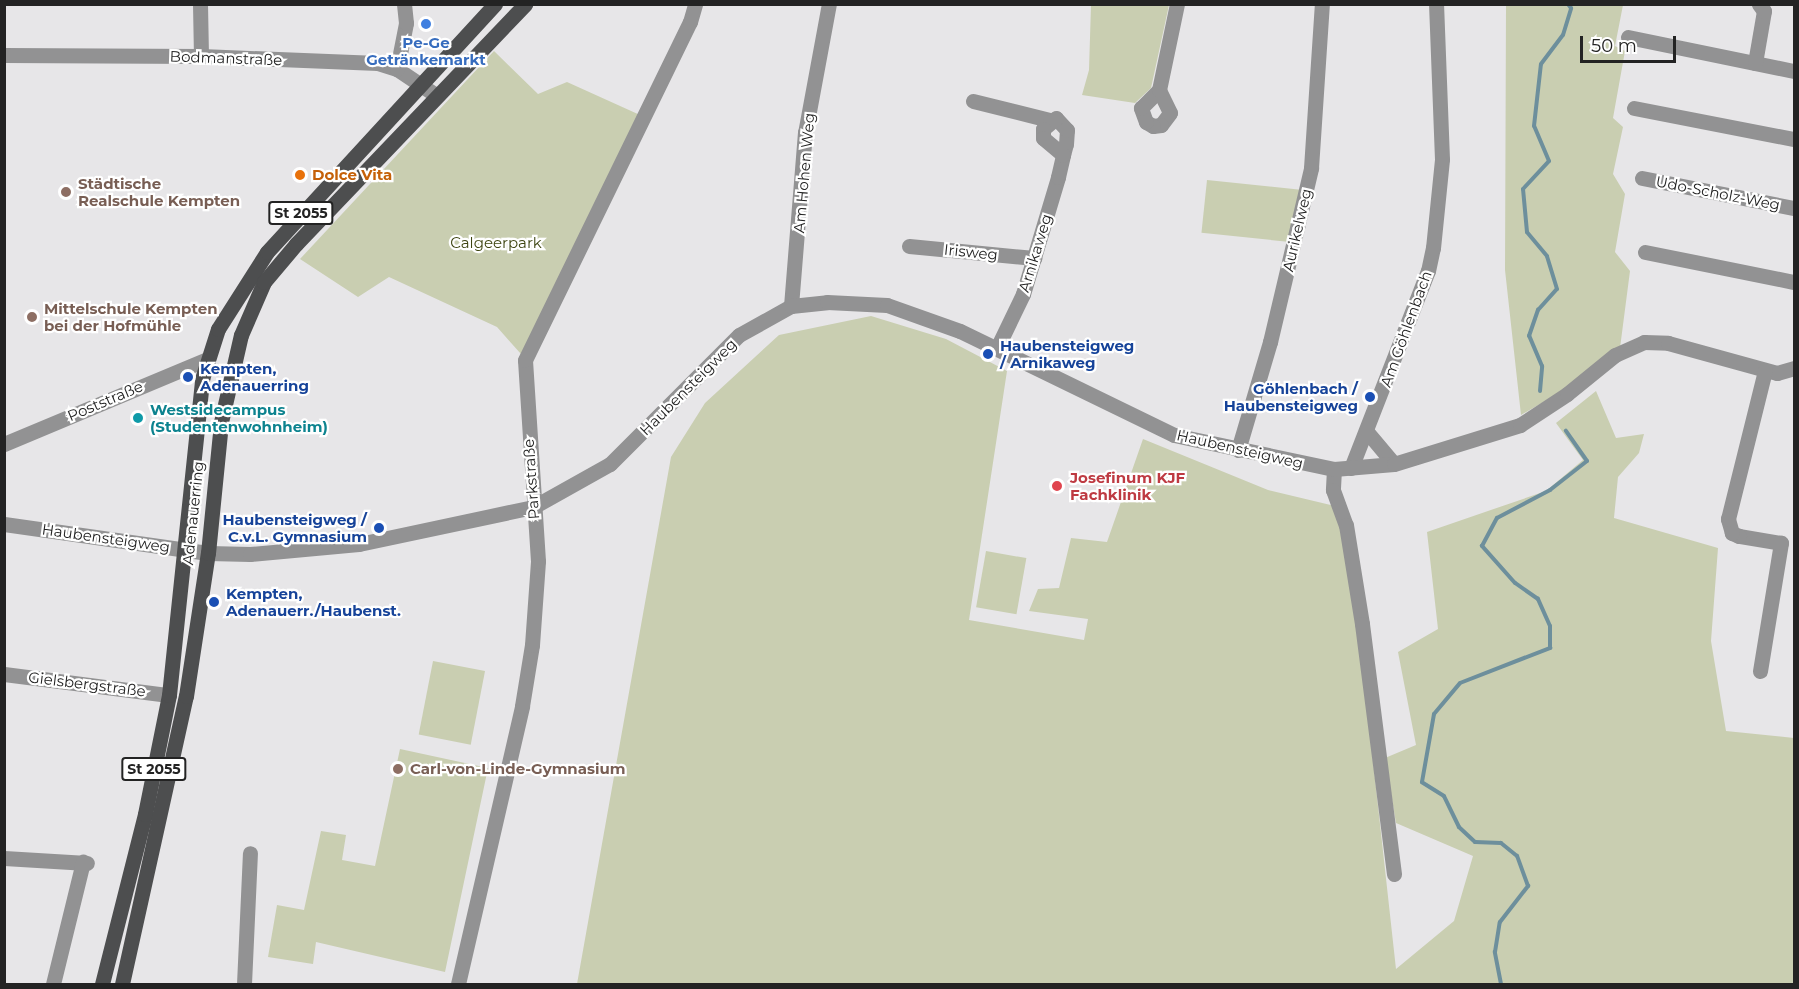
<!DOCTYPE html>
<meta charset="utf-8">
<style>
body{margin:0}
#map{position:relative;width:1799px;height:989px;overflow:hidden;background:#e7e6e8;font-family:Montserrat,sans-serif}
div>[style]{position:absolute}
.green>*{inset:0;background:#c9ceb1;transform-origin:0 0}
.stream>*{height:4px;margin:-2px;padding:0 2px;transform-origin:2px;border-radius:2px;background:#6d8f9c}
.minor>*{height:15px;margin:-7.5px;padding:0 7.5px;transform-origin:7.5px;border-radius:7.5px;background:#929293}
.major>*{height:15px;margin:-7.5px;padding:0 7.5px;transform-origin:7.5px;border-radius:7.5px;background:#4d4e4f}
.dots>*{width:16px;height:16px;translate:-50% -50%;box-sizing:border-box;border:3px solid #fff;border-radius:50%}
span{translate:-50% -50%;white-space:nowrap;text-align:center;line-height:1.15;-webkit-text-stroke:4.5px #fff;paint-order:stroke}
.shield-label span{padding:2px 4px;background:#fff;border:2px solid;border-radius:4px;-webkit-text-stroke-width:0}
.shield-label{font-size:14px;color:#232323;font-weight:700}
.shop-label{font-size:15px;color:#366cbe;font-weight:700}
.street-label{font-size:15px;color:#232323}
.food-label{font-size:15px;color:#c56008;font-weight:700}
.left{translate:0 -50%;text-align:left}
.education-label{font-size:15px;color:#785e54;font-weight:700}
.park-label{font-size:15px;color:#3d4410}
.transit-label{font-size:15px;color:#164399;font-weight:700}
.right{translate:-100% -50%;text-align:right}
.culture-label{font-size:15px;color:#0d838f;font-weight:700}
.health-label{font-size:15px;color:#be3a42;font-weight:700}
.frame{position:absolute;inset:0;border:6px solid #232323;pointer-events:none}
.scale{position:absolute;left:1580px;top:36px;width:96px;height:27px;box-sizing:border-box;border:3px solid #232323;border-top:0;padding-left:8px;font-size:18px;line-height:21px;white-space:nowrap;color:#232323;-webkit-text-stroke:4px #fff;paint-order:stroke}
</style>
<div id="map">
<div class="green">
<div style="clip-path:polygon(1091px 5px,1169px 5px,1151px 88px,1135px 103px,1082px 95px,1089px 70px)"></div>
<div style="clip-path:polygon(1506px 5px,1623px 5px,1615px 46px,1625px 51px,1613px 118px,1623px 127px,1613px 174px,1625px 194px,1615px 252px,1630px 271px,1620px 348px,1573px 385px,1521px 415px,1505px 270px)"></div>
<div style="clip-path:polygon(494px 51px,538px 94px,567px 82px,640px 115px,521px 354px,497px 327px,389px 277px,358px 297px,300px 259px)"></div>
<div style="left:1207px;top:180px;width:94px;height:53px;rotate:6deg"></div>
<div style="clip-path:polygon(871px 316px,946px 339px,1007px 371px,969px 620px,1084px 640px,1088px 619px,1029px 611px,1038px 589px,1059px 588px,1071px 538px,1107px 542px,1143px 439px,1268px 490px,1339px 507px,1361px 652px,1396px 969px,1454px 921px,1473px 856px,1396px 823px,1385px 758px,1416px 745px,1398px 652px,1438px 629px,1427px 532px,1546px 491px,1583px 460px,1556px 423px,1596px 391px,1616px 438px,1644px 434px,1639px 453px,1618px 477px,1614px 518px,1718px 548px,1711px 641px,1726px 731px,1794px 738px,1794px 984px,577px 984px,671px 457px,705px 403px,779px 335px)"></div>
<div style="left:986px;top:551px;width:41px;height:57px;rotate:10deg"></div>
<div style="left:433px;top:661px;width:53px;height:75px;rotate:11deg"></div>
<div style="clip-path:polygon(400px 749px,488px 768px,445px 972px,316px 942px,313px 964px,268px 957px,277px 905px,304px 910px,321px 831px,346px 835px,342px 860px,375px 866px)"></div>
</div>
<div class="stream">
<div style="left:1540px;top:391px;width:25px;rotate:-85deg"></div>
<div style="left:1542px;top:366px;width:33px;rotate:-113deg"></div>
<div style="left:1529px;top:336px;width:28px;rotate:-71deg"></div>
<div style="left:1538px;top:310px;width:28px;rotate:-48deg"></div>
<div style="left:1557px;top:289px;width:34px;rotate:-107deg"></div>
<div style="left:1547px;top:256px;width:31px;rotate:-130deg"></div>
<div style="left:1527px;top:232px;width:43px;rotate:-95.3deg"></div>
<div style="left:1523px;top:189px;width:38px;rotate:-47deg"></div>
<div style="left:1549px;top:161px;width:38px;rotate:-113deg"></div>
<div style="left:1534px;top:126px;width:62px;rotate:-83.6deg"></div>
<div style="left:1541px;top:64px;width:36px;rotate:-53deg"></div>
<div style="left:1563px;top:35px;width:28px;rotate:-73deg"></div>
<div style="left:1571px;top:8px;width:5px;rotate:-127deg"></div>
<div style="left:1501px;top:984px;width:33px;rotate:-101deg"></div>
<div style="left:1495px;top:952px;width:30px;rotate:-81deg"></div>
<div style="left:1500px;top:922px;width:46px;rotate:-52.1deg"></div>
<div style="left:1528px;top:886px;width:32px;rotate:-110deg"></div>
<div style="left:1517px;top:856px;width:21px;rotate:-141deg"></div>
<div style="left:1501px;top:843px;width:26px;rotate:-178deg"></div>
<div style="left:1475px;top:842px;width:22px;rotate:-137deg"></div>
<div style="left:1459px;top:827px;width:34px;rotate:-116deg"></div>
<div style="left:1444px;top:796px;width:26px;rotate:-148deg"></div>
<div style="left:1422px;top:782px;width:69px;rotate:-80deg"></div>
<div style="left:1434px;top:714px;width:40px;rotate:-50deg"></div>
<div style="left:1460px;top:683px;width:97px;rotate:-21.3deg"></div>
<div style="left:1550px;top:648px;width:22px;rotate:-90deg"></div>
<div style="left:1550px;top:626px;width:30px;rotate:-114deg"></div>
<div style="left:1538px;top:599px;width:28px;rotate:-145deg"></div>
<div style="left:1515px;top:583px;width:50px;rotate:-131.7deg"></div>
<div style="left:1482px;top:546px;width:32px;rotate:-62deg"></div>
<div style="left:1497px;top:518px;width:60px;rotate:-27.8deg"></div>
<div style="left:1550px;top:490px;width:47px;rotate:-38.1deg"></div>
<div style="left:1587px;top:461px;width:37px;rotate:-125deg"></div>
</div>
<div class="minor">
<div style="left:200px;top:4px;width:52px;rotate:88.9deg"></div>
<div style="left:1628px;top:37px;width:169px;rotate:11.6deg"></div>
<div style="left:4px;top:55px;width:197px;rotate:0.3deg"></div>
<div style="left:201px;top:56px;width:177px;rotate:2.3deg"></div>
<div style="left:378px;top:63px;width:20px;rotate:18deg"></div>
<div style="left:397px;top:69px;width:48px;rotate:34deg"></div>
<div style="left:1755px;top:63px;width:53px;rotate:-80.2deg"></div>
<div style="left:1764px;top:11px;width:9px;rotate:-126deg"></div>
<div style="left:397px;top:69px;width:47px;rotate:-78.9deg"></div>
<div style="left:406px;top:23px;width:19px;rotate:-96deg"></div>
<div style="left:1159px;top:90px;width:25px;rotate:64deg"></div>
<div style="left:1170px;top:113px;width:15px;rotate:127deg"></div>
<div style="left:1161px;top:125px;width:8px;rotate:173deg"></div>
<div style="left:1153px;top:126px;width:8px;rotate:-150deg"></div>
<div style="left:1146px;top:122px;width:15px;rotate:-110deg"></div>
<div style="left:1141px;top:108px;width:25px;rotate:-45deg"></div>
<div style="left:1159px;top:90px;width:88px;rotate:-78.2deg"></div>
<div style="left:973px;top:101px;width:78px;rotate:14deg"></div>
<div style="left:1634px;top:108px;width:163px;rotate:11deg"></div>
<div style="left:1642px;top:178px;width:155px;rotate:11.2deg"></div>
<div style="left:909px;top:246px;width:126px;rotate:5.5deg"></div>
<div style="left:1645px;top:252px;width:152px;rotate:11.4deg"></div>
<div style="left:791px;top:306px;width:174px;rotate:-85.4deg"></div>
<div style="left:805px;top:133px;width:131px;rotate:-79.5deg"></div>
<div style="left:997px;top:348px;width:60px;rotate:-64.3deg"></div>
<div style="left:1023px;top:294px;width:122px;rotate:-73.3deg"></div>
<div style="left:1058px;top:177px;width:23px;rotate:-77deg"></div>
<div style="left:1063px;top:155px;width:11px;rotate:-75deg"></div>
<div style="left:1066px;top:144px;width:14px;rotate:-86deg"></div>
<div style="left:1067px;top:130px;width:16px;rotate:-133deg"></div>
<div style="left:1056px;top:118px;width:17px;rotate:140deg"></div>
<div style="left:1043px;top:129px;width:9px;rotate:90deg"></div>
<div style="left:1043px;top:138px;width:26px;rotate:40deg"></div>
<div style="left:1368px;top:433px;width:40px;rotate:50deg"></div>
<div style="left:4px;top:444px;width:220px;rotate:-22.7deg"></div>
<div style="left:1238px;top:450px;width:113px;rotate:-73.5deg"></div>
<div style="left:1270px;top:342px;width:179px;rotate:-76.7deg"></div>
<div style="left:1311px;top:168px;width:164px;rotate:-86.2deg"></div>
<div style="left:1351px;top:468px;width:212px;rotate:-68.7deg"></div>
<div style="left:1428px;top:271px;width:24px;rotate:-78deg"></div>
<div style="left:1433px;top:248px;width:89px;rotate:-84.2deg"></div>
<div style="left:1442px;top:159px;width:155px;rotate:-92.2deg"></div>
<div style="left:1334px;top:469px;width:21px;rotate:93deg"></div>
<div style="left:1333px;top:490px;width:37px;rotate:70deg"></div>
<div style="left:1346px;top:525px;width:100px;rotate:80.8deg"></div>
<div style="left:1362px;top:624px;width:252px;rotate:82.7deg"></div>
<div style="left:4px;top:524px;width:206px;rotate:8.1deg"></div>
<div style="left:208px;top:553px;width:42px;rotate:1.4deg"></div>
<div style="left:250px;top:554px;width:109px;rotate:-5.2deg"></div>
<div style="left:359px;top:544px;width:178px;rotate:-12deg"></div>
<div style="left:533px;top:507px;width:88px;rotate:-29.2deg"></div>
<div style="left:610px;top:464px;width:182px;rotate:-45deg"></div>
<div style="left:739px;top:335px;width:60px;rotate:-29.1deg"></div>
<div style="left:791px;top:306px;width:36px;rotate:-6deg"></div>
<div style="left:827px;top:302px;width:60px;rotate:2.9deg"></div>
<div style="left:887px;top:305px;width:77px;rotate:19.6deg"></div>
<div style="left:960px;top:331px;width:238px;rotate:25.9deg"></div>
<div style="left:1174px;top:435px;width:164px;rotate:12deg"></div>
<div style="left:1334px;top:469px;width:60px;rotate:-4.8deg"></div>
<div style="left:1394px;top:464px;width:132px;rotate:-17.2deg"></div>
<div style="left:1520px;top:425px;width:56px;rotate:-33.4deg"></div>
<div style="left:1567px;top:394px;width:62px;rotate:-39.1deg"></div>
<div style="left:1615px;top:355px;width:32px;rotate:-24deg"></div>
<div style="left:1644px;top:342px;width:24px;rotate:2deg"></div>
<div style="left:1668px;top:343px;width:113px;rotate:15.4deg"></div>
<div style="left:1777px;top:373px;width:18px;rotate:-16deg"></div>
<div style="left:1760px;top:671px;width:130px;rotate:-80.7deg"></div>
<div style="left:1781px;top:543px;width:43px;rotate:-170.5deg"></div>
<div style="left:1739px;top:536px;width:8px;rotate:-157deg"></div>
<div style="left:1732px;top:533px;width:15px;rotate:-106deg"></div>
<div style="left:1728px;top:519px;width:153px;rotate:-76deg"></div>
<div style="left:4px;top:674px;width:166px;rotate:7.3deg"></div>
<div style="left:4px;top:858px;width:83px;rotate:3.4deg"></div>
<div style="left:53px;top:984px;width:126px;rotate:-76.2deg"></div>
<div style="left:244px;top:984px;width:131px;rotate:-87.4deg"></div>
<div style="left:458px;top:984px;width:285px;rotate:-77deg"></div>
<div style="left:522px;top:706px;width:62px;rotate:-80.7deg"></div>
<div style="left:532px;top:645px;width:84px;rotate:-85.9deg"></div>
<div style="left:538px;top:561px;width:201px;rotate:-93.7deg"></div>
<div style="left:525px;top:360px;width:376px;rotate:-64deg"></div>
<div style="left:690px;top:22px;width:19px;rotate:-74deg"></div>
</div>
<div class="major">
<div style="left:102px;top:984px;width:175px;rotate:-75.8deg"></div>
<div style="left:145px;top:814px;width:121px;rotate:-78.6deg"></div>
<div style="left:169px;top:695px;width:318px;rotate:-84deg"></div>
<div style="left:202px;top:379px;width:52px;rotate:-72.3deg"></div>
<div style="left:218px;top:329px;width:91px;rotate:-57.5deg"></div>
<div style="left:267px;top:252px;width:337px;rotate:-47.4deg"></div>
<div style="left:122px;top:984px;width:295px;rotate:-77.5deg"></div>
<div style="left:186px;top:696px;width:145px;rotate:-81.3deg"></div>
<div style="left:208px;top:553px;width:132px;rotate:-84.3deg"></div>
<div style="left:221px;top:422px;width:89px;rotate:-77.1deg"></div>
<div style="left:241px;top:335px;width:58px;rotate:-66.5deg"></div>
<div style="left:264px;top:282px;width:50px;rotate:-49.9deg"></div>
<div style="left:296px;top:244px;width:332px;rotate:-46.3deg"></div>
</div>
<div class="dots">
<div style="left:426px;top:24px;background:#3f7fe0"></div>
<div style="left:300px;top:175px;background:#e8710a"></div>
<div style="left:66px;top:192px;background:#8d6e63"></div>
<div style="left:32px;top:317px;background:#8d6e63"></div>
<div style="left:988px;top:354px;background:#1a4fb4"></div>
<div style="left:188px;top:377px;background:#1a4fb4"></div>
<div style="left:1370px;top:397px;background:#1a4fb4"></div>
<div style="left:138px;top:418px;background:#0f9aa8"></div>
<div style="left:1057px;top:486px;background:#e0444e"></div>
<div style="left:379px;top:528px;background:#1a4fb4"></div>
<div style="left:214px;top:602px;background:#1a4fb4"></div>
<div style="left:398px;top:769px;background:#8d6e63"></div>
</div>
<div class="shield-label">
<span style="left:301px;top:213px">St 2055</span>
<span style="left:154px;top:769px">St 2055</span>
</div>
<div class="shop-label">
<span style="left:426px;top:51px">Pe-Ge<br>Getränkemarkt</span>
</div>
<div class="street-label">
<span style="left:226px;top:58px;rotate:2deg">Bodmanstraße</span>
<span style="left:804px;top:173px;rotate:-85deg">Am Hohen Weg</span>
<span style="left:1718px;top:193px;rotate:11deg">Udo-Scholz-Weg</span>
<span style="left:1297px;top:230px;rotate:-77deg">Aurikelweg</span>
<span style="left:971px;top:252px;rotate:6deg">Irisweg</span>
<span style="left:1035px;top:253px;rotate:-73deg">Arnikaweg</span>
<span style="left:1406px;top:329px;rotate:-70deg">Am Göhlenbach</span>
<span style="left:688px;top:387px;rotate:-45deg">Haubensteigweg</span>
<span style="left:105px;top:401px;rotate:-23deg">Poststraße</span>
<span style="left:1240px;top:449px;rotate:13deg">Haubensteigweg</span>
<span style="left:531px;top:479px;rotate:-94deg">Parkstraße</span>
<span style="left:193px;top:513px;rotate:-84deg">Adenauerring</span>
<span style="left:106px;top:538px;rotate:8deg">Haubensteigweg</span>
<span style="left:87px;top:684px;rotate:7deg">Gielsbergstraße</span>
</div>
<div class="food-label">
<span class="left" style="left:312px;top:175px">Dolce Vita</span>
</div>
<div class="education-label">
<span class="left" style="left:78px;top:192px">Städtische<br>Realschule Kempten</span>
<span class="left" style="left:44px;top:317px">Mittelschule Kempten<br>bei der Hofmühle</span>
<span class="left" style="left:410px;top:769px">Carl-von-Linde-Gymnasium</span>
</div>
<div class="park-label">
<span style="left:496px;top:243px">Calgeerpark</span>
</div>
<div class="transit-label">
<span class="left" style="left:1000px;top:354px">Haubensteigweg<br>/ Arnikaweg</span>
<span class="left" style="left:200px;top:377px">Kempten,<br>Adenauerring</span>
<span class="right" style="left:1358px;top:397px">Göhlenbach /<br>Haubensteigweg</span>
<span class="right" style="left:367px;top:528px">Haubensteigweg /<br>C.v.L. Gymnasium</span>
<span class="left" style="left:226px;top:602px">Kempten,<br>Adenauerr./Haubenst.</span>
</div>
<div class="culture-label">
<span class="left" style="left:150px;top:418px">Westsidecampus<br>(Studentenwohnheim)</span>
</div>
<div class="health-label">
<span class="left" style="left:1070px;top:486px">Josefinum KJF<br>Fachklinik</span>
</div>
<div class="frame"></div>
<div class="scale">50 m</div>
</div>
